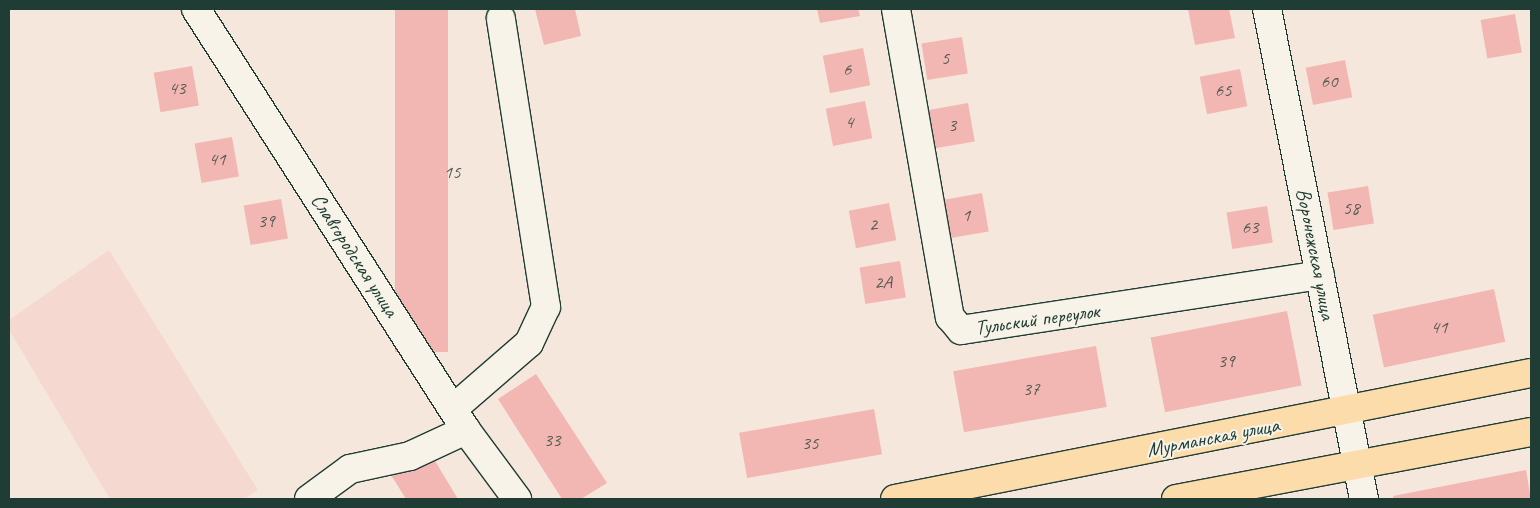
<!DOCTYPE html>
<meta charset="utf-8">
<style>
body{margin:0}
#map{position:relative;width:1540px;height:508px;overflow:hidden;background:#f6e7dd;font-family:Caveat,sans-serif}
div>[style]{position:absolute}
.built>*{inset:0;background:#f5d9d0}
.building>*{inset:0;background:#f3b7b3;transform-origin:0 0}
.roads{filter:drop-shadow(1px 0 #1f3d34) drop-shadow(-1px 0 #1f3d34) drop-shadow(0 1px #1f3d34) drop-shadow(0 -1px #1f3d34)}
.minor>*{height:28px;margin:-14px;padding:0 14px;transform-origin:14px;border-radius:14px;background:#f7f3e8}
.major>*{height:28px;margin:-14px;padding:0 14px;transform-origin:14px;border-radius:14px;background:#fddcac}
span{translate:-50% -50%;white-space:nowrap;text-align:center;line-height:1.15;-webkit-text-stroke:4px #f7f3e8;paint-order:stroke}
.number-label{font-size:19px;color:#545c54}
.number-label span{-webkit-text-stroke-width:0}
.street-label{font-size:21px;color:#1f3d34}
.frame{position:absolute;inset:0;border:10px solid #1f3d34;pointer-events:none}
</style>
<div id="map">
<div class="built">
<div style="clip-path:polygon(109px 250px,258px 490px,244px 499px,110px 499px,9px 330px,9px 320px)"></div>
</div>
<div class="building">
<div style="left:395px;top:9px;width:53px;height:343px"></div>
<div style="clip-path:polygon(535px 9px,575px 9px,581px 36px,544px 45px)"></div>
<div style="clip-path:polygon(817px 9px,858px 9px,860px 16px,820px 23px)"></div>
<div style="clip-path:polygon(1188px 9px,1229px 9px,1235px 38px,1195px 45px)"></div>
<div style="left:1515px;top:14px;width:39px;height:35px;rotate:80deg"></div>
<div style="left:962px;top:37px;width:37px;height:41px;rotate:81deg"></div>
<div style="left:863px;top:48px;width:38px;height:41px;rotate:79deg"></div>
<div style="left:1345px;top:60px;width:38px;height:40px;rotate:79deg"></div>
<div style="left:192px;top:66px;width:40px;height:39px;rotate:80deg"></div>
<div style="left:1240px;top:69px;width:38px;height:41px;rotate:79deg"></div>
<div style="left:865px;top:101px;width:38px;height:40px;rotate:79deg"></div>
<div style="left:968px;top:103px;width:39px;height:40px;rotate:80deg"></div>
<div style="left:232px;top:137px;width:40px;height:38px;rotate:80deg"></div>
<div style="left:1368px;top:186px;width:38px;height:41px;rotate:81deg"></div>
<div style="left:982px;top:193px;width:39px;height:40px;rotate:80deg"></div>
<div style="left:281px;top:199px;width:40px;height:38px;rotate:80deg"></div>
<div style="left:889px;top:203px;width:38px;height:41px;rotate:79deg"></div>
<div style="left:1267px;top:206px;width:37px;height:41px;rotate:81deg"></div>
<div style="left:900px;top:261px;width:37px;height:41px;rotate:81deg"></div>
<div style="left:1494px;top:289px;width:54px;height:124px;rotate:78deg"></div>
<div style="left:1287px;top:311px;width:76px;height:139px;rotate:79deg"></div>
<div style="left:1096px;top:346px;width:62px;height:145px;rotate:80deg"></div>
<div style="clip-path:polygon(536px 374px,607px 483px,581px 499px,562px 499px,498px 399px)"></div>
<div style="left:874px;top:409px;width:46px;height:137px;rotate:80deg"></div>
<div style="clip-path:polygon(429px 451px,458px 499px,406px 499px,391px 475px)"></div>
<div style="clip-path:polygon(1526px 470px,1531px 499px,1394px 499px,1393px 496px)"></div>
</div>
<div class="roads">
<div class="minor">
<div style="left:196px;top:9px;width:500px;rotate:57.33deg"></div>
<div style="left:466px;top:430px;width:86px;rotate:53.5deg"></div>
<div style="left:896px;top:9px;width:313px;rotate:80.1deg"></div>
<div style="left:950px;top:317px;width:17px;rotate:50deg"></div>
<div style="left:961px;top:330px;width:363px;rotate:-8.7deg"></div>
<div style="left:1267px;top:9px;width:500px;rotate:78.8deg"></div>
<div style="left:454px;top:408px;width:99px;rotate:-40.9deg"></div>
<div style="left:529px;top:343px;width:40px;rotate:-65deg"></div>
<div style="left:546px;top:307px;width:292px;rotate:-98.9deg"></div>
<div style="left:309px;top:499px;width:51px;rotate:-36.2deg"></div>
<div style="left:350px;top:469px;width:61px;rotate:-12.2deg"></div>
<div style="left:410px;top:456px;width:62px;rotate:-24.9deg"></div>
</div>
<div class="major">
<div style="left:895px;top:499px;width:648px;rotate:-11.21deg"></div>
<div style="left:1176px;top:499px;width:361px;rotate:-10.7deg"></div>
</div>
</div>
<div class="number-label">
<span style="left:945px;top:59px">5</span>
<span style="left:847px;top:70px">6</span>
<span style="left:1329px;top:82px">60</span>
<span style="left:177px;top:89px">43</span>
<span style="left:1223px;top:91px">65</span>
<span style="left:849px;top:123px">4</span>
<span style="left:952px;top:126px">3</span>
<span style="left:217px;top:160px">41</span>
<span style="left:452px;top:173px">15</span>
<span style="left:1351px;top:209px">58</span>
<span style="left:966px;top:216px">1</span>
<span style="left:266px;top:222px">39</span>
<span style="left:873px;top:225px">2</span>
<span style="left:1250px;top:228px">63</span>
<span style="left:883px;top:283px">2А</span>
<span style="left:1439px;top:328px">41</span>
<span style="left:1226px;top:362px">39</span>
<span style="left:1031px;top:390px">37</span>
<span style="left:552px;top:441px">33</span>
<span style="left:810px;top:444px">35</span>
</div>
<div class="street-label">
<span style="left:1316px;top:254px;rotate:79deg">Воронежская улица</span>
<span style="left:355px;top:255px;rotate:57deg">Славгородская улица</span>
<span style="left:1037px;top:319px;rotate:-8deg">Тульский переулок</span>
<span style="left:1213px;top:437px;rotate:-11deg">Мурманская улица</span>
</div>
<div class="frame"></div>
</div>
